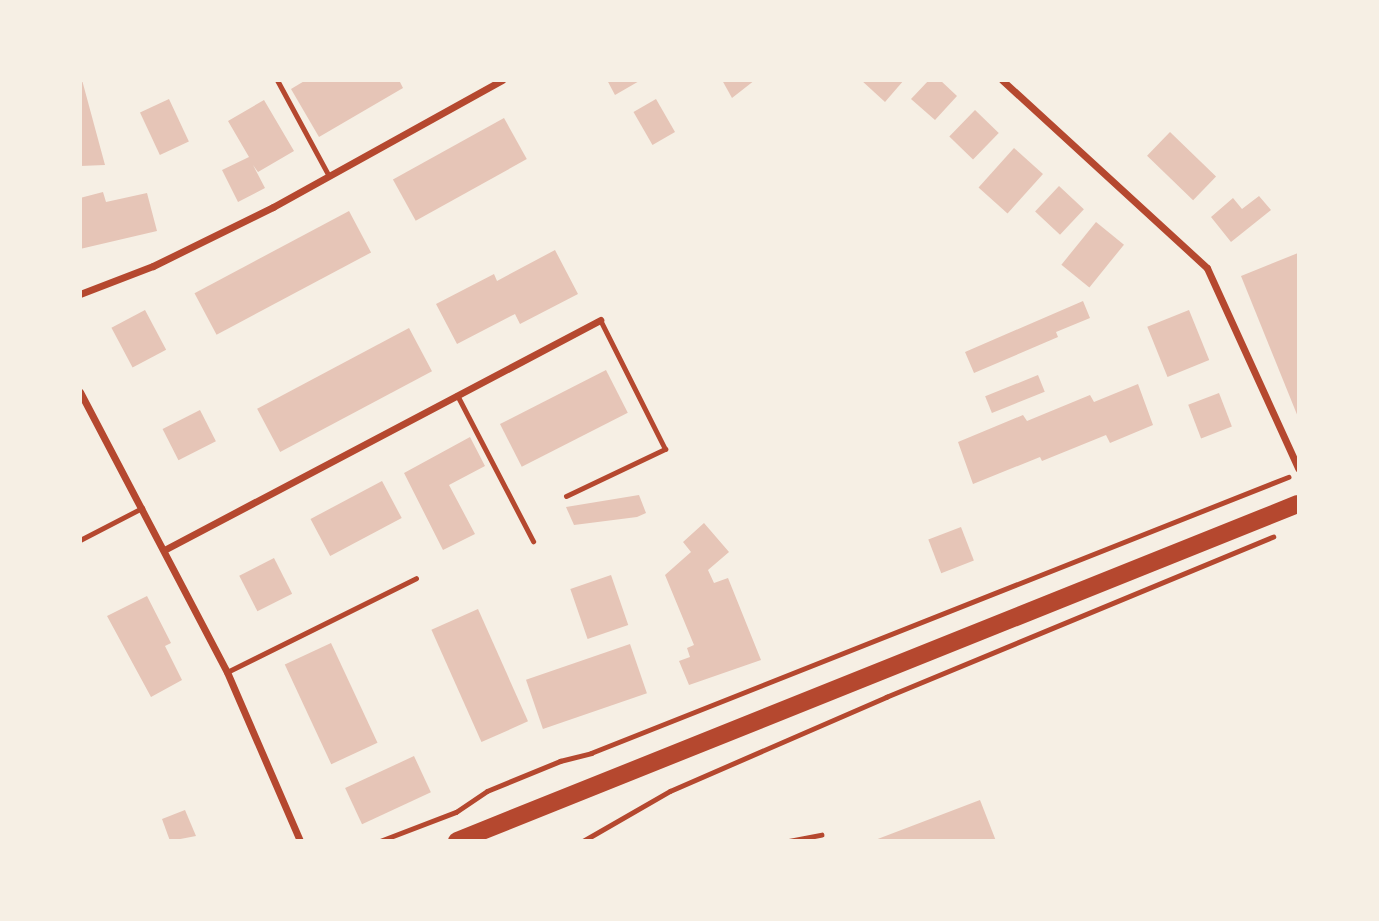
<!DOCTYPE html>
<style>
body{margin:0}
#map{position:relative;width:1379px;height:921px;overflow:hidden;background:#f6efe4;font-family:"PT Sans",sans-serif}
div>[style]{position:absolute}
.building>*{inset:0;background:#e6c5b7;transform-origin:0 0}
.path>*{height:4.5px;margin:-2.25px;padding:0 2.25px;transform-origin:2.25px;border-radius:2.25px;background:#b5482f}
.service>*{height:5px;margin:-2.5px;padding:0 2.5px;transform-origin:2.5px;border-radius:2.5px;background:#b5482f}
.minor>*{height:7px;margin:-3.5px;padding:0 3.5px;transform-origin:3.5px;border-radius:3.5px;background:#b5482f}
.primary>*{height:18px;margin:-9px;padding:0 9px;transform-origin:9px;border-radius:9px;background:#b5482f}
span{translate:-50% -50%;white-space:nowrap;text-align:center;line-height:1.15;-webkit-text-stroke:5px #f6efe4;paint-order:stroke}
.frame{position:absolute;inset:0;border:82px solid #f6efe4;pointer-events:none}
</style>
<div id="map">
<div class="building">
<div style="clip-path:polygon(80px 80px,82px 80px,105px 165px,80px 166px)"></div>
<div style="clip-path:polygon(306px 80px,399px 80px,403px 88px,319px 137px,291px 89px)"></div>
<div style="clip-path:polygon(607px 80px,641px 80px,615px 95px)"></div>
<div style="clip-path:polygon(722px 80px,755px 80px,732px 98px)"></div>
<div style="clip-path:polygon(861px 80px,904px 80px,885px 102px)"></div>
<div style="clip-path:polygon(929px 80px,940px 80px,957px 96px,935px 120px,911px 99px)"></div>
<div style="left:169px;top:99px;width:47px;height:32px;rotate:65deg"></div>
<div style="left:656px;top:99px;width:38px;height:26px;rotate:60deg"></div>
<div style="clip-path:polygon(264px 100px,294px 151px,258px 172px,253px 165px,265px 188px,238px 202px,222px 170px,249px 157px,228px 121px)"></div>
<div style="left:975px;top:110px;width:33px;height:37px;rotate:44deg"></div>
<div style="left:504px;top:118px;width:47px;height:127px;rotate:61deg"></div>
<div style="left:1170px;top:132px;width:64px;height:33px;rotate:44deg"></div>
<div style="left:1014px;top:148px;width:39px;height:53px;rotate:42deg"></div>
<div style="left:1059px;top:186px;width:34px;height:35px;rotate:43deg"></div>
<div style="clip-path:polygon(103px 192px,106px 202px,147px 193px,157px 231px,80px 249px,80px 198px)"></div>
<div style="clip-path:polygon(1259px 196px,1271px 210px,1231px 242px,1211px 217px,1233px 198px,1242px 209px)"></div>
<div style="left:349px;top:211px;width:47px;height:175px;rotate:62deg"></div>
<div style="left:1096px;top:222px;width:36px;height:55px;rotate:39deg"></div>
<div style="clip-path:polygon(555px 250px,578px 294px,520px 324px,515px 314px,457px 344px,436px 304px,494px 274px,497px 281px)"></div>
<div style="clip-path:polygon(1298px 253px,1298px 417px,1241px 276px)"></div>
<div style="clip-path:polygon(1083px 301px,1090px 318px,1056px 332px,1058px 337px,974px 373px,965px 352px)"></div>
<div style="left:145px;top:310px;width:45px;height:38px;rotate:62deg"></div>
<div style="left:1189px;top:310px;width:54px;height:45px;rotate:68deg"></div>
<div style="left:409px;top:328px;width:49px;height:172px;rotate:62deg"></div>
<div style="left:606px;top:370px;width:48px;height:119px;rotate:63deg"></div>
<div style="left:1038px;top:375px;width:18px;height:57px;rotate:68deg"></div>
<div style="clip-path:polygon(1138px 384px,1153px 425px,1110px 443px,1106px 435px,1042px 461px,1040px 457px,973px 484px,958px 442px,1023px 415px,1027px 421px,1090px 395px,1094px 402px)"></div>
<div style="left:1219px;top:393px;width:36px;height:33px;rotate:69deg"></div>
<div style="left:200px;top:410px;width:35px;height:42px;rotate:63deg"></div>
<div style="clip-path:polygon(470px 437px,485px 466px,449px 485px,475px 534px,443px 550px,404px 473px)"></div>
<div style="left:382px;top:481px;width:42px;height:81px;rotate:62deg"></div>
<div style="clip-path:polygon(639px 495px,646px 513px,637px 517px,574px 525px,566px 507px)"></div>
<div style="clip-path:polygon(704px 523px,729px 552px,708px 570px,714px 583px,728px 578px,761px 660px,689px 685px,679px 661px,690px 657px,687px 648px,694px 645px,665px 575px,691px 552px,683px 542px)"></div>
<div style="left:961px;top:527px;width:36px;height:35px;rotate:69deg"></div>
<div style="left:274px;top:558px;width:40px;height:39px;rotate:63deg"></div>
<div style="left:611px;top:575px;width:53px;height:43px;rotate:71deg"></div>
<div style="clip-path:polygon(147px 596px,171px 643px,165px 646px,182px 680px,151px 697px,107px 616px)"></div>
<div style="left:478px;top:609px;width:123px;height:51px;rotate:66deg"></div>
<div style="left:331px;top:643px;width:110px;height:51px;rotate:65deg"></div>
<div style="left:630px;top:644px;width:52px;height:110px;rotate:71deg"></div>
<div style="left:414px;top:756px;width:40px;height:76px;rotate:65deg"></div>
<div style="clip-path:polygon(980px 800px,996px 841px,875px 841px,875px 840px)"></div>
<div style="clip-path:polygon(185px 810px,196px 836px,170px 841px,162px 819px)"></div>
</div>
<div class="path">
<div style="left:380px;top:841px;width:81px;rotate:-20.9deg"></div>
<div style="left:456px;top:812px;width:37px;rotate:-34deg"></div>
<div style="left:487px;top:791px;width:79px;rotate:-22.3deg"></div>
<div style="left:560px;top:761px;width:32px;rotate:-14deg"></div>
<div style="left:591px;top:753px;width:750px;rotate:-21.6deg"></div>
<div style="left:583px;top:841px;width:100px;rotate:-29.9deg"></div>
<div style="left:670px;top:791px;width:236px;rotate:-23.5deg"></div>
<div style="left:886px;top:697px;width:419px;rotate:-22.5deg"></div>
<div style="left:789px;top:841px;width:33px;rotate:-11deg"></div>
</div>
<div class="service">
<div style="left:277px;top:80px;width:109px;rotate:61.6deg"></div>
<div style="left:457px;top:395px;width:165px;rotate:62.5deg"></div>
<div style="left:566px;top:496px;width:110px;rotate:-25.4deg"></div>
<div style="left:665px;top:449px;width:144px;rotate:-116.7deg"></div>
<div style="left:80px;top:540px;width:70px;rotate:-27.3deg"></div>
<div style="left:227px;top:672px;width:211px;rotate:-26.4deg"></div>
</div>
<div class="minor">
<div style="left:1002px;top:80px;width:278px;rotate:42.5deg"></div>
<div style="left:1207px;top:268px;width:220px;rotate:65.5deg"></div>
<div style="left:80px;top:294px;width:78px;rotate:-21deg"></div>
<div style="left:153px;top:266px;width:134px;rotate:-26.2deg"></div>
<div style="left:273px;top:207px;width:262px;rotate:-29deg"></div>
<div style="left:80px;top:392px;width:316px;rotate:62.3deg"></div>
<div style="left:227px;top:672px;width:184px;rotate:66.6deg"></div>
<div style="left:166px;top:549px;width:491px;rotate:-27.8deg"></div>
</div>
<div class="primary">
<div style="left:457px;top:841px;width:906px;rotate:-21.84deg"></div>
</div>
<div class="frame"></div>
</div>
